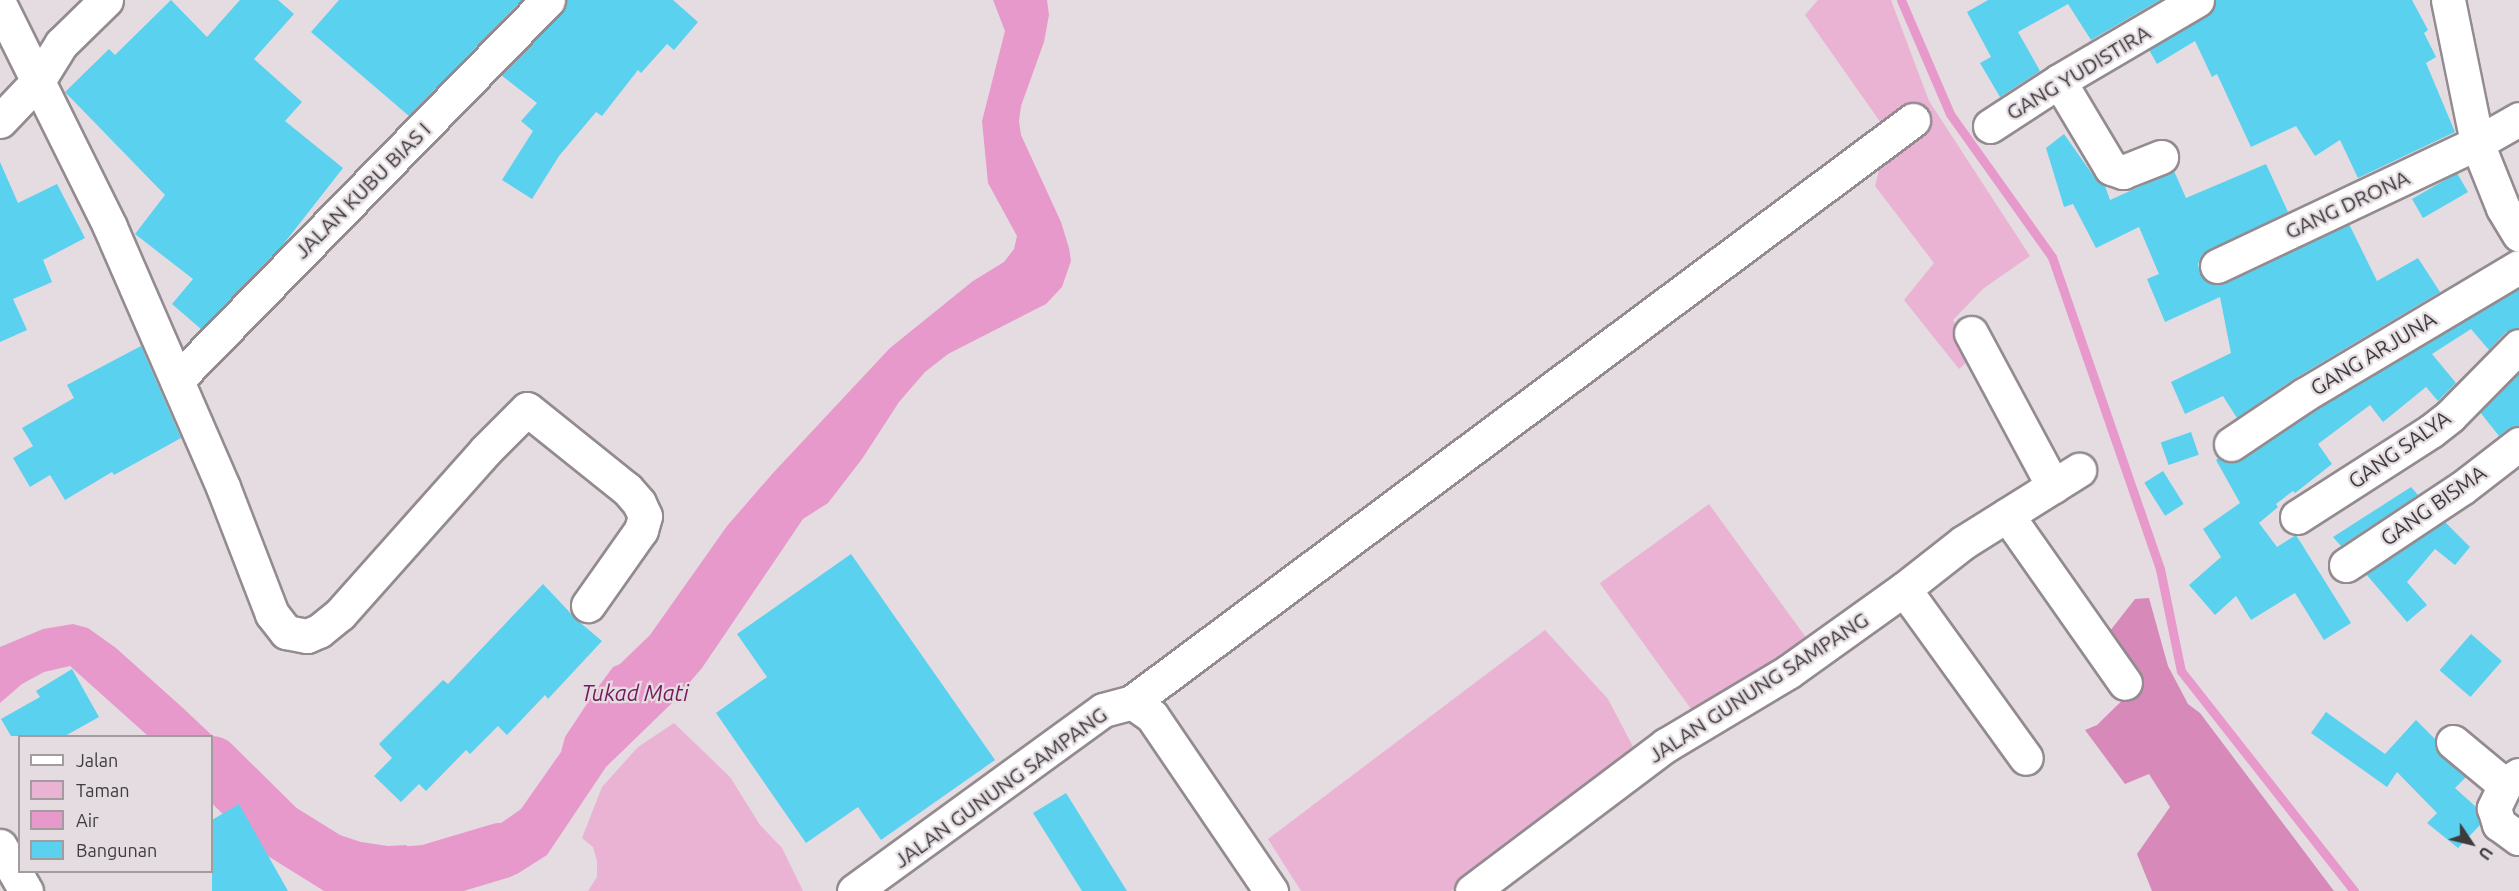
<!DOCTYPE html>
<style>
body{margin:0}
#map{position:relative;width:2519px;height:891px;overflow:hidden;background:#e4dce1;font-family:Ubuntu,sans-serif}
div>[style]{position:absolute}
.green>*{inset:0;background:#eab3d4;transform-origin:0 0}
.forest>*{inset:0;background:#d789ba}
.water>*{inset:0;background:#e899cb}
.stream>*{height:9px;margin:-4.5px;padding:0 4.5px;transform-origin:4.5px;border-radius:4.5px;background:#e899cb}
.river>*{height:56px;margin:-28px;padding:0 28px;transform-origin:28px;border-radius:28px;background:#e899cb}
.building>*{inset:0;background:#5ad1ee;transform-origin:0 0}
.roads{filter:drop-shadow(2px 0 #938b90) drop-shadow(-2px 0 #938b90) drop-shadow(0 2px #938b90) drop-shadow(0 -2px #938b90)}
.minor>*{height:33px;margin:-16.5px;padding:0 16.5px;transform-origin:16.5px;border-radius:16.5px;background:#fff}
.tertiary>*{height:33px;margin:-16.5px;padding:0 16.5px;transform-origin:16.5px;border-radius:16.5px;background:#fff}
.secondary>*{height:33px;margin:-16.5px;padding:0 16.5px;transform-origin:16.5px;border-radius:16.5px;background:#fff}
span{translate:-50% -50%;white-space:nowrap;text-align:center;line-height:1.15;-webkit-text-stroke:4.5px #e4dce1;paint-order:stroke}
.street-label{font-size:21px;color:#3e3b3c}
.water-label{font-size:22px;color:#74195b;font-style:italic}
.legend{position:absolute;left:18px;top:735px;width:195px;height:138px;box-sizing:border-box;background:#e4dce1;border:2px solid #a29c9f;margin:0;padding:8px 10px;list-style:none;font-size:18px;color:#3e3b3c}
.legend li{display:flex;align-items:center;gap:12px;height:30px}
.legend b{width:30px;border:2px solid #a29c9f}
.north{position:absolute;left:2441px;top:813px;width:60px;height:60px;-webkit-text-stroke:4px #e4dce1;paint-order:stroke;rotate:125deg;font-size:16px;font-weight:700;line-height:24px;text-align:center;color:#3e3b3c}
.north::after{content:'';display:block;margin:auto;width:21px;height:27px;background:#3e3b3c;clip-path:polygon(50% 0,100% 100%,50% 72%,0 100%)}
</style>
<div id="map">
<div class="green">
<div style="clip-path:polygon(1818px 0,1891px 0,1929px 101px,2030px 256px,1984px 288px,1953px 320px,1975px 355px,1959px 369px,1904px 300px,1934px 263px,1875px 186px,1888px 133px,1805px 15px)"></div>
<div style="left:1709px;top:504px;width:167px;height:135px;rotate:54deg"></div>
<div style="clip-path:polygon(1545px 630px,1608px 699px,1639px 758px,1451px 891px,1301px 891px,1268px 839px)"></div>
<div style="clip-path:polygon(674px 723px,730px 777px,760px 825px,782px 848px,803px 891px,588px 891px,597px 877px,597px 861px,593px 847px,582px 838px,602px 787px,638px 747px)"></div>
</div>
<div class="forest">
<div style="clip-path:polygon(2149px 598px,2168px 666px,2188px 704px,2200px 713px,2334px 891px,2152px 891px,2137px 854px,2170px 807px,2149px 774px,2125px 784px,2085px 730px,2097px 725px,2141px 682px,2106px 636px,2135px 599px)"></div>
</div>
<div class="water">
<div style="clip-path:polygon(993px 0,1047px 0,1049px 15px,1044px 42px,1021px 106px,1019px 121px,1021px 135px,1061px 222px,1069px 248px,1071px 261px,1062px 287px,1046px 304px,948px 354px,925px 372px,899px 402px,862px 459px,828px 503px,803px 519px,702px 668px,672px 703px,606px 767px,547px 855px,517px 874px,454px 891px,424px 891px,428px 845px,474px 842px,521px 809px,561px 752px,565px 737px,596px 690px,613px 667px,620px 664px,650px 635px,727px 526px,773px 473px,890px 348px,973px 281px,1004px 262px,1014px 249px,1017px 236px,988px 183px,982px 121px,1005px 31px)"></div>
<div style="clip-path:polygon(73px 624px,88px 628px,116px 648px,184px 709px,306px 824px,361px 842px,388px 846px,407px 845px,399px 891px,345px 891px,293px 858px,238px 803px,220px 806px,212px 799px,212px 736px,148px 736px,70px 666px,44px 672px,22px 684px,0 703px,0 647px,43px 629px)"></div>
</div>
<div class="stream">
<div style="left:1901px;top:0;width:124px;rotate:66.7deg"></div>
<div style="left:1950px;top:114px;width:176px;rotate:54.5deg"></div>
<div style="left:2052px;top:257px;width:330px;rotate:70.9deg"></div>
<div style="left:2160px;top:569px;width:104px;rotate:78.4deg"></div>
<div style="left:2181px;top:671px;width:280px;rotate:51.8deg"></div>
</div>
<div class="river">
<div style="left:212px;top:764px;width:94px;rotate:44.6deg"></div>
<div style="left:279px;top:830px;width:91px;rotate:31.9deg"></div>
<div style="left:356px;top:878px;width:70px;rotate:-4.1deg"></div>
<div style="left:426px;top:873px;width:77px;rotate:-16.6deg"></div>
</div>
<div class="building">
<div style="clip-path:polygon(171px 0,207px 37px,240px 0,278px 0,294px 14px,254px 59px,302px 102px,285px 121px,343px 168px,282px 246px,201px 329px,172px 304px,193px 279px,135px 234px,165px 195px,65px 92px,109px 49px,115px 55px)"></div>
<div style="clip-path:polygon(339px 0,522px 0,409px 116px,311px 32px)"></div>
<div style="clip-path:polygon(566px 0,673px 0,698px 22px,674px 50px,667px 44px,641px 73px,638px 70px,602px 116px,596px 112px,559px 156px,532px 199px,502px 180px,533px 131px,521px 121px,537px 103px,501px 75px,561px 13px)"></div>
<div style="clip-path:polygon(1988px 0,2160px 0,2091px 40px,2068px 4px,2018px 32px,2040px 71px,2000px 97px,1980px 63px,1991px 57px,1967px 12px)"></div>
<div style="clip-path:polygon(2216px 0,2412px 0,2428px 30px,2424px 33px,2436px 57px,2426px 63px,2455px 132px,2358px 178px,2340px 140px,2315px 156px,2296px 126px,2251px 147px,2217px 74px,2212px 77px,2195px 41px,2157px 64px,2149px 50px,2206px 16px,2213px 10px)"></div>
<div style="clip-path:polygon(2064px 134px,2095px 178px,2105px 186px,2110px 200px,2174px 171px,2186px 198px,2266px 164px,2288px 212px,2202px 255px,2198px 264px,2200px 273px,2207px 282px,2216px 285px,2225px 283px,2349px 224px,2377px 281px,2418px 258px,2440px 292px,2294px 379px,2237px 418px,2223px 396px,2185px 414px,2171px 382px,2231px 353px,2220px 297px,2165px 322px,2147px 279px,2159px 274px,2139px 227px,2096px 248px,2073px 204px,2064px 207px,2046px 148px)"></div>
<div style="clip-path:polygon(0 162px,18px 203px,57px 184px,85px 238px,43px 260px,52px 282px,13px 299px,27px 330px,0 342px)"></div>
<div style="left:2457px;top:173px;width:22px;height:52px;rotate:60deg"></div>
<div style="clip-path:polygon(2519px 289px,2519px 328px,2506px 332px,2489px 350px,2471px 329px,2432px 354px,2456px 383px,2438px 401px,2426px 387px,2383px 422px,2370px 405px,2318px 444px,2332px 464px,2295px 493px,2293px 491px,2276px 504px,2278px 507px,2259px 523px,2277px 547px,2296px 535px,2351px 623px,2324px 640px,2295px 593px,2251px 620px,2236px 596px,2215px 615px,2189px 585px,2221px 557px,2203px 529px,2240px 503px,2216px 460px,2219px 458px,2232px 463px,2241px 460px,2314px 411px)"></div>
<div style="clip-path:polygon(141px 346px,181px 438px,114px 475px,112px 472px,65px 500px,50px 475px,30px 487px,13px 458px,33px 446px,22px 428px,74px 398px,67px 385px)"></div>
<div style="clip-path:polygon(2519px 373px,2519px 426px,2508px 429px,2499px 436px,2480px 412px)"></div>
<div style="left:2191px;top:432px;width:24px;height:32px;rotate:71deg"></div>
<div style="left:2163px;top:471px;width:39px;height:22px;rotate:58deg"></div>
<div style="clip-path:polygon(2411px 487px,2418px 495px,2341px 546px,2333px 537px)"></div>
<div style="clip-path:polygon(2445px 522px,2470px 547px,2455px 565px,2435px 549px,2407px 582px,2427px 605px,2407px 622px,2366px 574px)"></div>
<div style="clip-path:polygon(851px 554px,995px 760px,881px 840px,858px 807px,806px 843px,716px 713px,767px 677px,737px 634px)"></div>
<div style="clip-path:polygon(543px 584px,577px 620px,602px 641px,548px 699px,545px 695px,507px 735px,498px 726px,470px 754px,466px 750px,426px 791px,419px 784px,401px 802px,374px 776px,392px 758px,379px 744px,443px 680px,448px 684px)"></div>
<div style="left:2471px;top:634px;width:41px;height:48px;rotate:41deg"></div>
<div style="clip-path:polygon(72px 669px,99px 717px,65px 736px,11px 736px,1px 719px,40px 697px,36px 691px)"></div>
<div style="clip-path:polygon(2326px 712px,2385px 754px,2416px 720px,2435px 739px,2435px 748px,2441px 756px,2466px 777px,2455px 788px,2476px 807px,2480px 825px,2458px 848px,2427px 823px,2437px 813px,2397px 772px,2387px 787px,2311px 733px)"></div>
<div style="clip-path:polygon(1066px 793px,1127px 891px,1082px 891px,1033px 813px)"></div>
<div style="clip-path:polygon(239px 804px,288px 891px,212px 891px,212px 820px)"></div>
</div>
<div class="roads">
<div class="minor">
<div style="left:0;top:5px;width:248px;rotate:63.6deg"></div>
<div style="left:110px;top:227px;width:283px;rotate:66.5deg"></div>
<div style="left:223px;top:487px;width:136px;rotate:68.9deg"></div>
<div style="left:272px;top:614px;width:23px;rotate:52deg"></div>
<div style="left:286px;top:632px;width:21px;rotate:11deg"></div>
<div style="left:307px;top:636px;width:13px;rotate:-23deg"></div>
<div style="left:319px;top:631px;width:27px;rotate:-39deg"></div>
<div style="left:340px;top:614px;width:218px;rotate:-48.3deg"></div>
<div style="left:485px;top:451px;width:59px;rotate:-45deg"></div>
<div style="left:527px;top:409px;width:128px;rotate:38.7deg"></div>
<div style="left:627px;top:489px;width:18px;rotate:49deg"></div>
<div style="left:639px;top:503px;width:14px;rotate:65deg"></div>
<div style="left:645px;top:516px;width:15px;rotate:106deg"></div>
<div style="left:641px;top:530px;width:92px;rotate:125.2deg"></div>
<div style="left:2059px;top:81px;width:101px;rotate:59.1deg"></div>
<div style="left:2111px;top:168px;width:13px;rotate:18deg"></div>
<div style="left:2123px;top:172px;width:41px;rotate:-21.5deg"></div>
<div style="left:0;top:121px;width:55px;rotate:-46.5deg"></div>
<div style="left:38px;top:81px;width:44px;rotate:-58.1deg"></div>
<div style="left:61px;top:44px;width:63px;rotate:-44.4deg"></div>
<div style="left:1990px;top:126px;width:82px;rotate:-33.1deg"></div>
<div style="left:2059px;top:81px;width:160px;rotate:-30.4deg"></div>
<div style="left:2217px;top:266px;width:288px;rotate:-25.3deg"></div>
<div style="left:2477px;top:143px;width:48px;rotate:-29.7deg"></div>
<div style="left:1971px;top:333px;width:174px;rotate:61.8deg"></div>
<div style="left:177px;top:380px;width:531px;rotate:-45.69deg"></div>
<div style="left:2231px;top:444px;width:88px;rotate:-33.9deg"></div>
<div style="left:2304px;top:395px;width:250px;rotate:-30.8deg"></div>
<div style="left:2007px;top:515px;width:205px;rotate:54.9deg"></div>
<div style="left:2297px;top:517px;width:159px;rotate:-32.7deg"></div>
<div style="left:2431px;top:431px;width:24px;rotate:-38deg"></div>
<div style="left:2450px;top:416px;width:98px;rotate:-45.4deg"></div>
<div style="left:2346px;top:565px;width:139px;rotate:-33.6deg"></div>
<div style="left:2462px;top:488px;width:72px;rotate:-37.7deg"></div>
<div style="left:1904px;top:589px;width:208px;rotate:54.2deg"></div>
<div style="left:1132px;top:702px;width:974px;rotate:-36.69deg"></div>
<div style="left:2453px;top:742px;width:61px;rotate:39.7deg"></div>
<div style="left:2500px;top:781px;width:6px;rotate:18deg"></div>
<div style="left:2506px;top:783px;width:15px;rotate:-32deg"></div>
<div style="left:2506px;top:783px;width:28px;rotate:116deg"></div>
<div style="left:2494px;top:808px;width:17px;rotate:73deg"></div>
<div style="left:2499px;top:824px;width:24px;rotate:36deg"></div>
<div style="left:854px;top:891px;width:308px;rotate:-36deg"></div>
<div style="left:1103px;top:710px;width:30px;rotate:-15deg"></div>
<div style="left:1132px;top:702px;width:24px;rotate:35deg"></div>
<div style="left:1152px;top:716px;width:212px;rotate:55.8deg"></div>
<div style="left:1472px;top:891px;width:243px;rotate:-37deg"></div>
<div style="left:1666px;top:745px;width:142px;rotate:-30.9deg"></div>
<div style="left:1788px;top:672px;width:143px;rotate:-35.6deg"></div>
<div style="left:1904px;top:589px;width:76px;rotate:-38.1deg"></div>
<div style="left:1964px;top:542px;width:136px;rotate:-32.1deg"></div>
</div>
<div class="tertiary">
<div style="left:2448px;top:0;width:146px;rotate:78.5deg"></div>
<div style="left:2477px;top:143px;width:70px;rotate:68.2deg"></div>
<div style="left:2503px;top:208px;width:31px;rotate:59deg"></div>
</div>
<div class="secondary">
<div style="left:0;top:846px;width:52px;rotate:60deg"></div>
</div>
</div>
<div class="street-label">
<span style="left:2078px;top:72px;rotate:-31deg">GANG YUDISTIRA</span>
<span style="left:362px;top:190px;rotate:-45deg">JALAN KUBU BIAS I</span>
<span style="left:2347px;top:204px;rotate:-25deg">GANG DRONA</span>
<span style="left:2373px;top:353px;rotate:-31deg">GANG ARJUNA</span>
<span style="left:2399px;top:449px;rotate:-35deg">GANG SALYA</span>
<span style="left:2433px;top:505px;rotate:-35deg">GANG BISMA</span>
<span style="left:1758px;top:687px;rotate:-33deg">JALAN GUNUNG SAMPANG</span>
<span style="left:1000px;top:787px;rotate:-36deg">JALAN GUNUNG SAMPANG</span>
</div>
<div class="water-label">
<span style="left:635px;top:693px">Tukad Mati</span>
</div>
<ul class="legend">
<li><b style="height:8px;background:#fff"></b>Jalan</li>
<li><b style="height:16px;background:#eab3d4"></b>Taman</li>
<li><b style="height:16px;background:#e899cb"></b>Air</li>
<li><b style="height:16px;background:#5ad1ee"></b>Bangunan</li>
</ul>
<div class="north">U</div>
</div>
